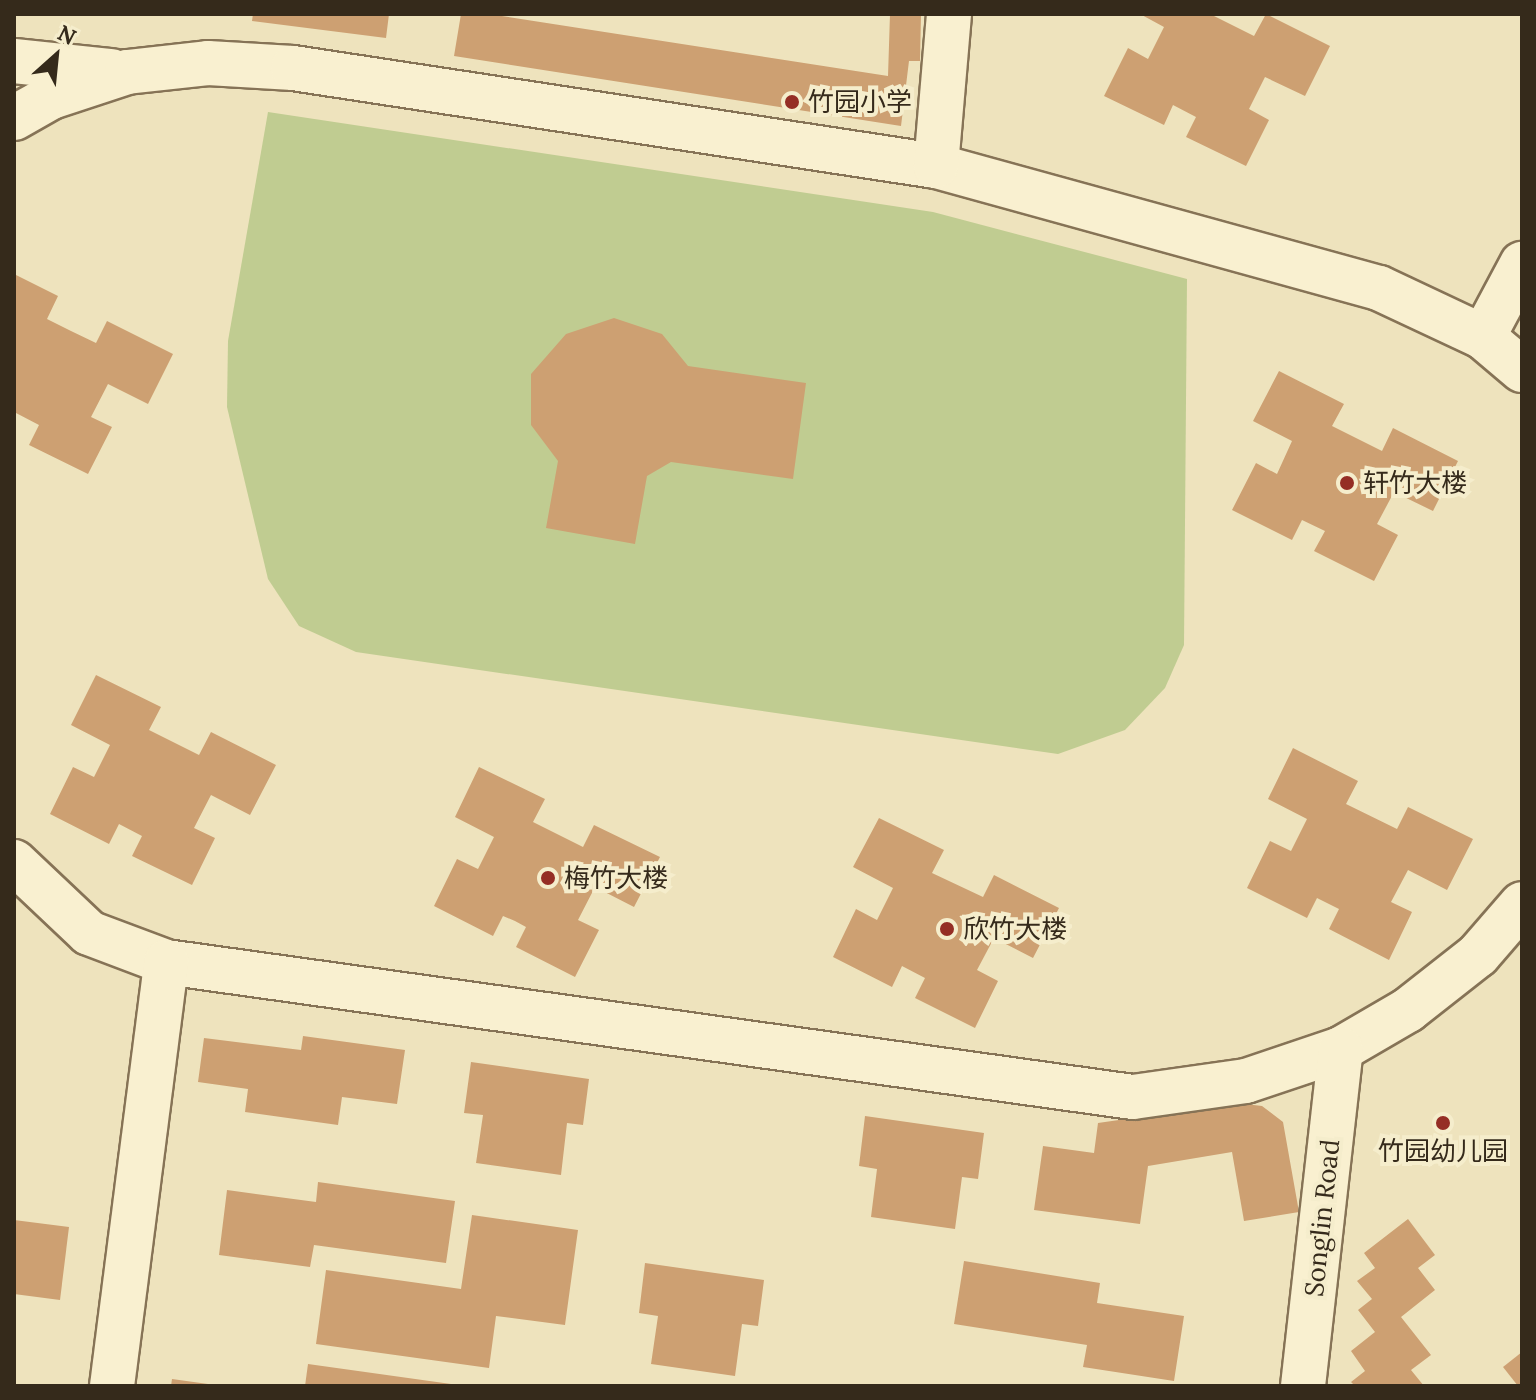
<!DOCTYPE html>
<meta charset="utf-8">
<style>
body{margin:0}
#map{position:relative;width:1536px;height:1400px;overflow:hidden;background:#eee3bd;font-family:Lora,"Noto Sans SC",serif}
div>[style]{position:absolute}
.green>*{inset:0;background:#c0cc91}
.building>*{inset:0;background:#cda072}
.roads{filter:drop-shadow(2px 0 #867356) drop-shadow(-2px 0 #867356) drop-shadow(0 2px #867356) drop-shadow(0 -2px #867356)}
.minor>*{height:44px;margin:-22px;padding:0 22px;transform-origin:22px;border-radius:22px;background:#f9f0d0}
.dots>*{width:22px;height:22px;translate:-50% -50%;box-sizing:border-box;border:4px solid #f5edcc;border-radius:50%}
span{translate:-50% -50%;white-space:nowrap;text-align:center;line-height:1.15;-webkit-text-stroke:8px #f5edcc;paint-order:stroke}
.poi-label{font-size:26px;color:#352a1b}
.left{translate:0 -50%;text-align:left}
.street-label{font-size:26px;color:#352a1b}
.frame{position:absolute;inset:0;border:16px solid #352a1b;pointer-events:none}
.north{position:absolute;left:16px;top:16px;width:80px;height:80px;-webkit-text-stroke:6px #f5edcc;paint-order:stroke;rotate:27deg;font-size:22px;font-weight:700;line-height:32px;text-align:center;color:#352a1b}
.north::after{content:'';display:block;margin:auto;width:28px;height:36px;background:#352a1b;clip-path:polygon(50% 0,100% 100%,50% 72%,0 100%)}
</style>
<div id="map">
<div class="green">
<div style="clip-path:polygon(268px 112px,933px 212px,1187px 279px,1184px 645px,1165px 688px,1125px 730px,1058px 754px,356px 652px,299px 626px,268px 579px,227px 407px,228px 341px)"></div>
</div>
<div class="building">
<div style="clip-path:polygon(253px 14px,389px 14px,386px 38px,252px 21px)"></div>
<div style="clip-path:polygon(461px 14px,489px 14px,888px 76px,890px 14px,921px 14px,920px 61px,909px 61px,901px 126px,454px 56px)"></div>
<div style="clip-path:polygon(1140px 14px,1210px 14px,1254px 36px,1266px 14px,1330px 46px,1305px 96px,1265px 77px,1249px 109px,1269px 120px,1246px 166px,1186px 137px,1196px 117px,1173px 105px,1164px 125px,1104px 96px,1128px 48px,1148px 59px,1164px 27px)"></div>
<div style="clip-path:polygon(14px 274px,58px 296px,47px 319px,71px 331px,96px 343px,107px 321px,173px 354px,148px 404px,108px 384px,91px 417px,112px 427px,88px 474px,29px 445px,39px 425px,16px 413px,14px 417px)"></div>
<div style="clip-path:polygon(614px 318px,662px 334px,688px 366px,806px 383px,793px 479px,671px 462px,647px 476px,635px 544px,546px 528px,558px 461px,531px 425px,531px 374px,566px 334px)"></div>
<div style="clip-path:polygon(1279px 371px,1344px 404px,1332px 426px,1382px 451px,1393px 428px,1458px 461px,1433px 511px,1394px 492px,1377px 524px,1398px 535px,1374px 581px,1314px 551px,1325px 531px,1302px 520px,1292px 540px,1232px 510px,1256px 463px,1277px 474px,1292px 441px,1253px 421px)"></div>
<div style="clip-path:polygon(96px 675px,161px 707px,149px 730px,199px 755px,211px 732px,276px 765px,250px 815px,211px 795px,194px 828px,215px 838px,192px 885px,132px 856px,142px 836px,119px 824px,109px 844px,50px 814px,73px 767px,94px 777px,110px 745px,71px 725px)"></div>
<div style="clip-path:polygon(1293px 748px,1358px 781px,1346px 804px,1397px 829px,1408px 807px,1473px 839px,1447px 890px,1408px 870px,1391px 902px,1412px 912px,1389px 960px,1329px 929px,1339px 909px,1317px 898px,1307px 918px,1247px 888px,1270px 841px,1291px 851px,1307px 819px,1268px 799px)"></div>
<div style="clip-path:polygon(479px 767px,545px 799px,533px 822px,583px 847px,594px 825px,660px 857px,634px 907px,595px 887px,578px 920px,599px 930px,575px 977px,516px 947px,526px 927px,515px 921px,503px 916px,493px 936px,434px 906px,457px 859px,478px 869px,494px 837px,455px 817px)"></div>
<div style="clip-path:polygon(879px 818px,944px 850px,932px 873px,983px 897px,994px 875px,1059px 908px,1033px 958px,994px 938px,977px 970px,998px 981px,975px 1028px,915px 998px,925px 978px,902px 966px,892px 987px,833px 957px,856px 909px,877px 920px,893px 888px,853px 867px)"></div>
<div style="clip-path:polygon(303px 1036px,405px 1050px,397px 1104px,342px 1097px,338px 1125px,245px 1112px,248px 1089px,198px 1082px,204px 1038px,301px 1050px)"></div>
<div style="clip-path:polygon(471px 1062px,589px 1079px,583px 1125px,567px 1123px,561px 1175px,476px 1163px,483px 1115px,464px 1113px)"></div>
<div style="clip-path:polygon(1237px 1103px,1262px 1106px,1283px 1122px,1299px 1212px,1244px 1221px,1232px 1152px,1148px 1166px,1140px 1224px,1034px 1210px,1043px 1146px,1094px 1153px,1098px 1123px)"></div>
<div style="clip-path:polygon(865px 1116px,984px 1133px,978px 1179px,962px 1177px,955px 1229px,871px 1217px,877px 1169px,859px 1166px)"></div>
<div style="clip-path:polygon(318px 1182px,455px 1201px,446px 1263px,314px 1245px,310px 1267px,219px 1255px,227px 1190px,316px 1202px)"></div>
<div style="clip-path:polygon(472px 1215px,578px 1230px,565px 1325px,496px 1316px,489px 1368px,316px 1344px,326px 1270px,461px 1289px)"></div>
<div style="clip-path:polygon(1408px 1219px,1435px 1255px,1418px 1268px,1435px 1290px,1401px 1317px,1431px 1355px,1411px 1370px,1424px 1386px,1355px 1386px,1351px 1382px,1365px 1371px,1351px 1351px,1375px 1332px,1358px 1310px,1372px 1299px,1357px 1281px,1375px 1268px,1364px 1253px)"></div>
<div style="clip-path:polygon(14px 1220px,69px 1227px,60px 1300px,14px 1294px)"></div>
<div style="clip-path:polygon(964px 1261px,1100px 1283px,1097px 1303px,1184px 1316px,1174px 1381px,1083px 1367px,1087px 1345px,954px 1324px)"></div>
<div style="clip-path:polygon(645px 1263px,764px 1280px,758px 1326px,742px 1324px,735px 1376px,651px 1364px,658px 1316px,639px 1313px)"></div>
<div style="clip-path:polygon(1522px 1352px,1522px 1386px,1518px 1386px,1503px 1367px)"></div>
<div style="clip-path:polygon(308px 1364px,451px 1384px,451px 1386px,305px 1386px)"></div>
<div style="clip-path:polygon(172px 1379px,208px 1384px,208px 1386px,171px 1386px)"></div>
</div>
<div class="roads">
<div class="minor">
<div style="left:14px;top:61px;width:98px;rotate:5.9deg"></div>
<div style="left:14px;top:118px;width:43px;rotate:-29.6deg"></div>
<div style="left:51px;top:97px;width:80px;rotate:-18.2deg"></div>
<div style="left:127px;top:72px;width:81px;rotate:-6.3deg"></div>
<div style="left:208px;top:63px;width:85px;rotate:3.4deg"></div>
<div style="left:293px;top:68px;width:650px;rotate:8.67deg"></div>
<div style="left:936px;top:166px;width:459px;rotate:15.4deg"></div>
<div style="left:1379px;top:288px;width:115px;rotate:25.2deg"></div>
<div style="left:1483px;top:337px;width:51px;rotate:40.2deg"></div>
<div style="left:936px;top:166px;width:153px;rotate:-85.1deg"></div>
<div style="left:1483px;top:337px;width:83px;rotate:-61.9deg"></div>
<div style="left:14px;top:862px;width:103px;rotate:43.4deg"></div>
<div style="left:89px;top:933px;width:82px;rotate:20.6deg"></div>
<div style="left:166px;top:962px;width:976px;rotate:7.95deg"></div>
<div style="left:1133px;top:1097px;width:114px;rotate:-8.1deg"></div>
<div style="left:1246px;top:1081px;width:100px;rotate:-18.6deg"></div>
<div style="left:1341px;top:1049px;width:78px;rotate:-30.2deg"></div>
<div style="left:1408px;top:1010px;width:89px;rotate:-38.2deg"></div>
<div style="left:1478px;top:955px;width:67px;rotate:-49.2deg"></div>
<div style="left:112px;top:1386px;width:427px;rotate:-82.7deg"></div>
<div style="left:1303px;top:1386px;width:339px;rotate:-83.6deg"></div>
</div>
</div>
<div class="dots">
<div style="left:792px;top:102px;background:#952e25"></div>
<div style="left:1347px;top:483px;background:#952e25"></div>
<div style="left:548px;top:878px;background:#952e25"></div>
<div style="left:947px;top:929px;background:#952e25"></div>
<div style="left:1443px;top:1123px;background:#952e25"></div>
</div>
<div class="poi-label">
<span class="left" style="left:808px;top:102px">竹园小学</span>
<span class="left" style="left:1363px;top:483px">轩竹大楼</span>
<span class="left" style="left:564px;top:878px">梅竹大楼</span>
<span class="left" style="left:963px;top:929px">欣竹大楼</span>
<span style="left:1443px;top:1151px">竹园幼儿园</span>
</div>
<div class="street-label">
<span style="left:1322px;top:1218px;rotate:-84deg">Songlin Road</span>
</div>
<div class="frame"></div>
<div class="north">N</div>
</div>
